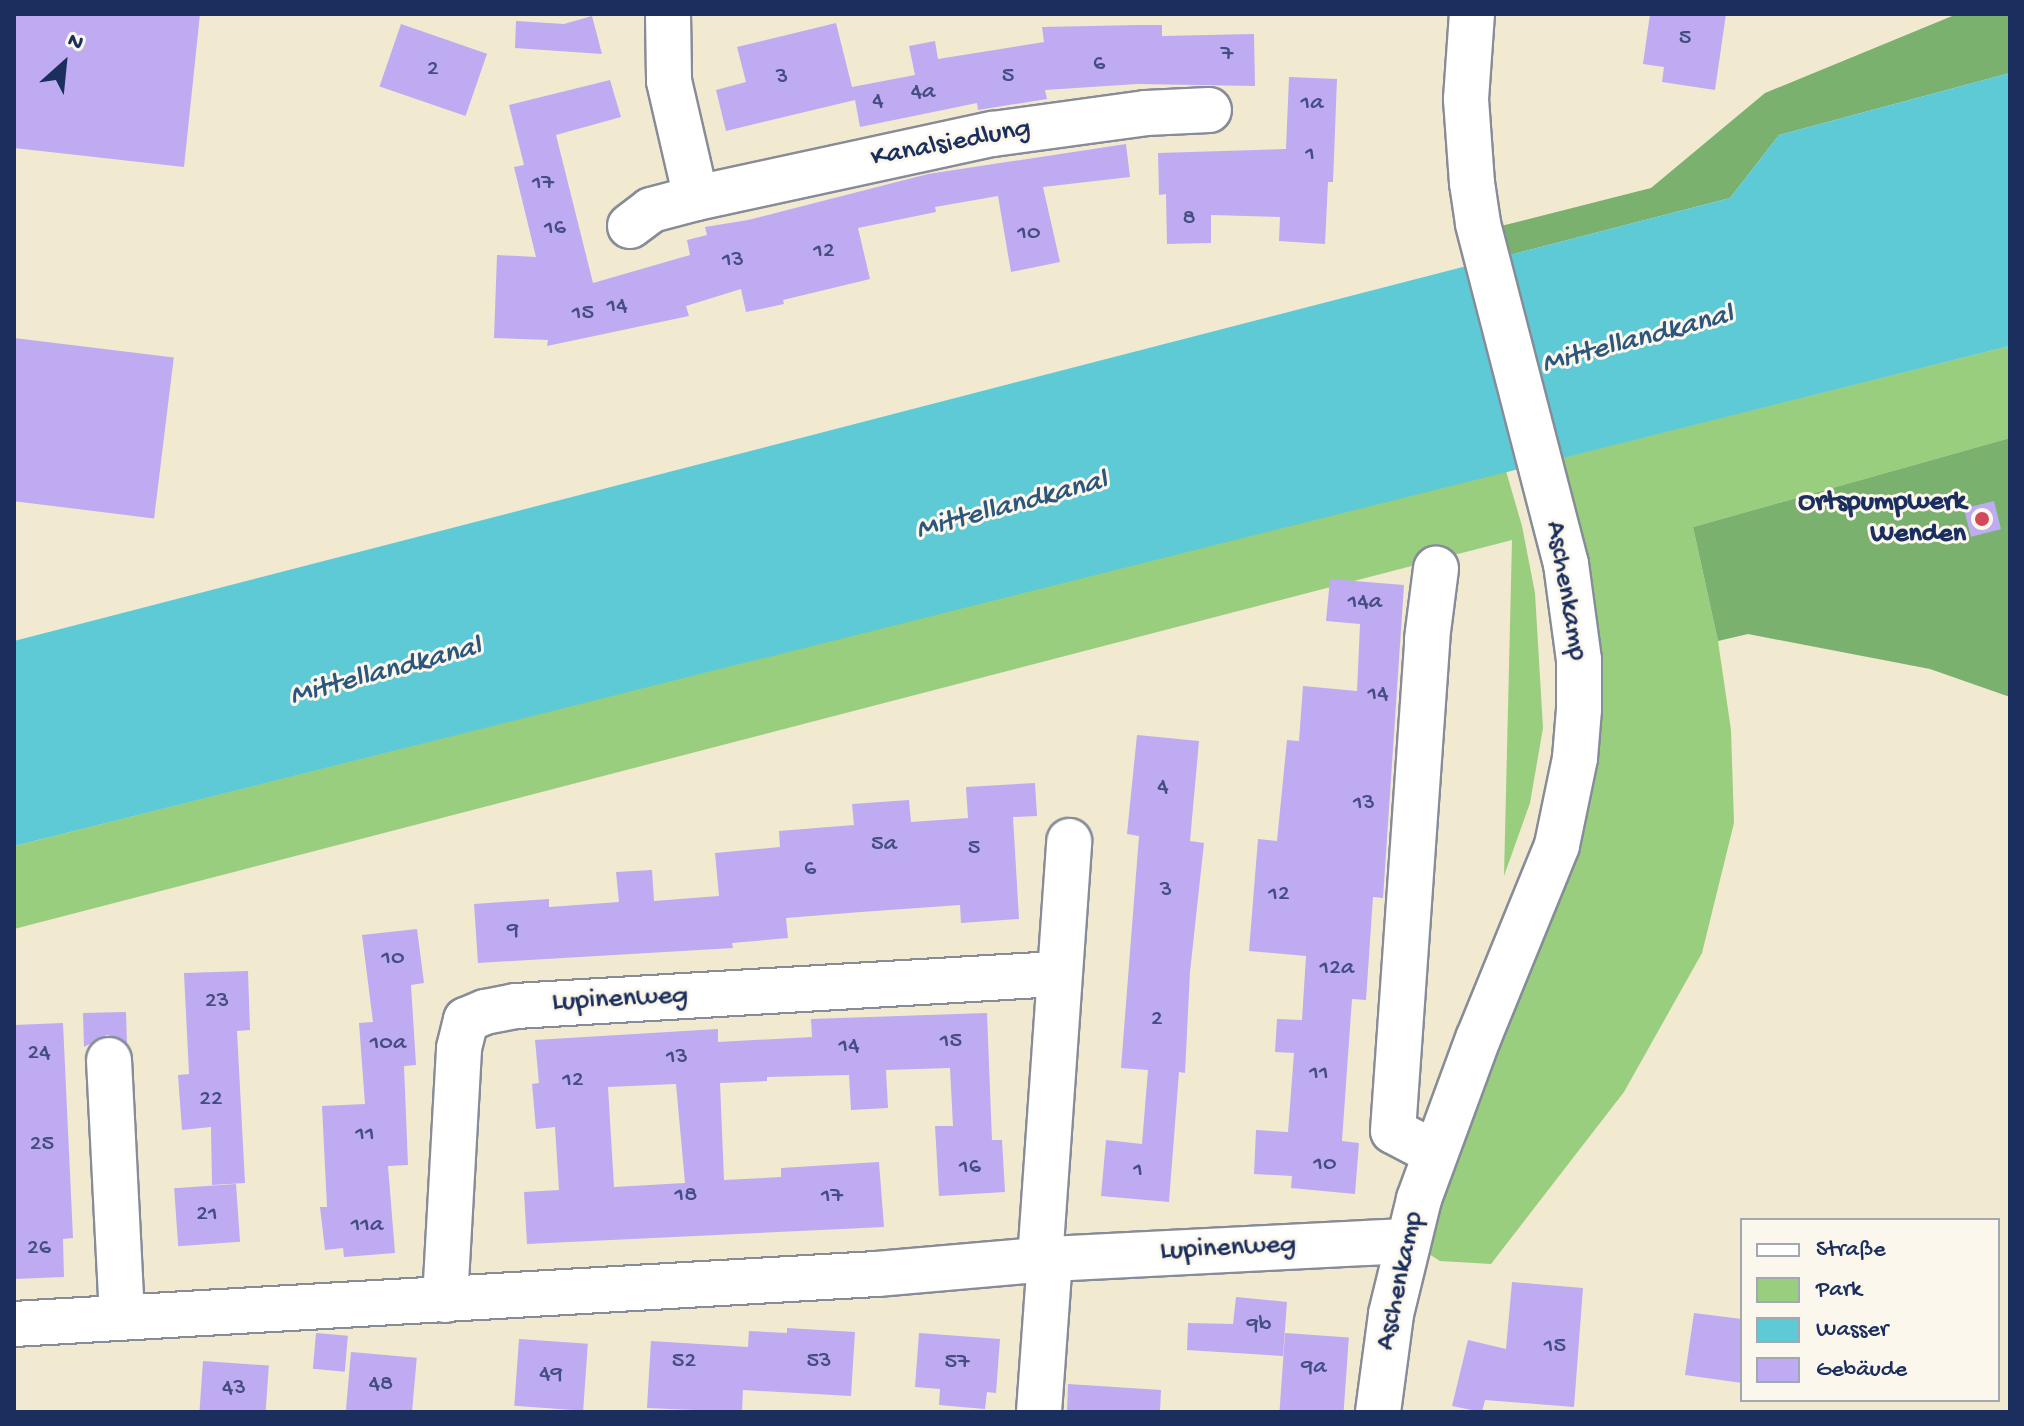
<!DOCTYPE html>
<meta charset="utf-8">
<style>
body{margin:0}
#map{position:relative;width:2024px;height:1426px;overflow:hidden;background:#f2e9d1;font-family:"Gochi Hand",sans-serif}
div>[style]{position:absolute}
.green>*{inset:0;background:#9ace7f}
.forest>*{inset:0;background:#7bb16e}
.water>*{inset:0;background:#5ecad6}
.building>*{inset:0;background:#bfabf1;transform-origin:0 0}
.roads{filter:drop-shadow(2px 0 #868c98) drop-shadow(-2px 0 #868c98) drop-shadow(0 2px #868c98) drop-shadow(0 -2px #868c98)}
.minor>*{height:44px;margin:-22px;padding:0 22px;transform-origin:22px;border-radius:22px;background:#fff}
.dots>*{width:22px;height:22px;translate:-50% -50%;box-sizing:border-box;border:4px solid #fbf7ec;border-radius:50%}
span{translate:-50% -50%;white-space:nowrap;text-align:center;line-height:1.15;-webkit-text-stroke:6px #fbf7ec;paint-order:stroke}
.number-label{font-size:24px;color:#444e83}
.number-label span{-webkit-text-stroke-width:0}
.street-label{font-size:28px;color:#1b2f5e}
.poi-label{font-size:28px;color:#1b2f5e;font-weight:700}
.right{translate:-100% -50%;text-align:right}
.water-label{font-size:30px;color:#2c567c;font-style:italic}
.frame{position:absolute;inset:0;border:16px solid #1b2f5e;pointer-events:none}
.legend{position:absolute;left:1740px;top:1218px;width:260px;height:184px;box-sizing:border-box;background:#fbf7ec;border:2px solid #a1a7b3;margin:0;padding:10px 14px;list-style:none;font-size:24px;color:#1b2f5e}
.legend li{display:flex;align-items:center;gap:16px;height:40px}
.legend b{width:40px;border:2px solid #a1a7b3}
.north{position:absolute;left:24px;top:24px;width:80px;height:80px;-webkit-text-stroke:6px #fbf7ec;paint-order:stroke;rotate:27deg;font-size:22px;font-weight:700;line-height:32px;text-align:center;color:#1b2f5e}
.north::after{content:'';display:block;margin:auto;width:28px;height:36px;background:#1b2f5e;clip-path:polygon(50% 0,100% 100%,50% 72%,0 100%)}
</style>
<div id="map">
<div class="green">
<div style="clip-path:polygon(2010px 346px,2010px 438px,1693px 527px,1718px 641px,1731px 730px,1734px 823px,1702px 953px,1624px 1092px,1491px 1264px,1440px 1261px,1421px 1249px,1564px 874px,1553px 460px)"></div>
<div style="clip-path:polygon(1506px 471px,1522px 526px,1535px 593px,1543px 728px,1530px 803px,1504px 876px,1512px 540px,14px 929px,14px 846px)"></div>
</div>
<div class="forest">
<div style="clip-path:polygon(1957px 14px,2010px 14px,2010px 73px,1779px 135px,1730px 198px,1506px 256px,1501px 226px,1651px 188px,1765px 93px)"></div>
<div style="clip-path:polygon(2010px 438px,2010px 697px,1930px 669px,1748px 634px,1718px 641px,1693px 527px)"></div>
</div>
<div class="water">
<div style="clip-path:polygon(2010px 73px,2010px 346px,14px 846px,14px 641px,1730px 198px,1779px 135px)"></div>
</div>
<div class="building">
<div style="clip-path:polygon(14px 14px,200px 14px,184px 167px,14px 148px)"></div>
<div style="clip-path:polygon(1650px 14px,1726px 14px,1715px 90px,1662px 82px,1664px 67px,1643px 64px)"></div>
<div style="clip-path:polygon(592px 16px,602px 54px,515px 48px,516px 21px,564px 24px)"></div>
<div style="clip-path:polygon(836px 23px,852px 87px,915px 75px,909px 46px,935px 41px,938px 59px,1044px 42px,1042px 27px,1139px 25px,1162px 25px,1162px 36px,1254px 34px,1255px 86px,1137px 84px,1045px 90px,1047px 99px,978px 110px,977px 103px,860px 127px,855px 100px,726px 131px,716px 90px,746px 82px,737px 47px)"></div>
<div style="left:401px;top:24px;width:91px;height:66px;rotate:19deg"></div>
<div style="clip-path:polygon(1289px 77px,1337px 79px,1333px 182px,1328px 182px,1325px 244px,1279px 241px,1280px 217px,1211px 215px,1211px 243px,1167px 244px,1166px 194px,1159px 195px,1158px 153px,1286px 149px)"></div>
<div style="clip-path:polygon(610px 80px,621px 117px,556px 135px,593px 283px,690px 255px,687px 240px,707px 235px,705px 227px,748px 220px,928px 174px,1126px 144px,1130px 177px,1043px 187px,1060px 262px,1011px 272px,998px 196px,935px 207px,936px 212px,858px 228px,870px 279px,783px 300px,784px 304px,746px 312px,741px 289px,686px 306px,689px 316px,547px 346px,548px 340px,494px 338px,497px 255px,536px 257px,514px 167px,524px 165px,509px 105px)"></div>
<div style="left:14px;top:338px;width:161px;height:162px;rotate:7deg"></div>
<div style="left:1994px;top:501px;width:29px;height:31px;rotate:76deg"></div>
<div style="clip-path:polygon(1330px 579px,1404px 585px,1383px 898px,1373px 897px,1366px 1000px,1352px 999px,1342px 1141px,1359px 1143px,1355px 1194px,1291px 1188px,1292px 1176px,1254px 1174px,1256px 1130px,1288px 1132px,1294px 1053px,1275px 1052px,1277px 1019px,1302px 1020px,1306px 956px,1249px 951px,1258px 839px,1277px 841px,1287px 740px,1299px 741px,1303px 686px,1357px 691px,1360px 624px,1326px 621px)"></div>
<div style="clip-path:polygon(1137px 735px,1199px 741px,1190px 841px,1204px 843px,1190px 972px,1185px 1073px,1179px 1072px,1169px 1202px,1101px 1196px,1106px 1140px,1142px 1144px,1148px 1070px,1121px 1068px,1139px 836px,1127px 834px)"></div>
<div style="clip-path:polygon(1035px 783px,1037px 816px,1013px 817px,1019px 919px,961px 923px,960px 905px,861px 912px,786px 918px,788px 938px,732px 943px,733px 948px,478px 963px,474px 904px,549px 899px,549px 907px,619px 902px,616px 872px,652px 870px,654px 901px,719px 896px,715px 853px,780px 847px,779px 831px,854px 825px,852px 804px,909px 800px,911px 822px,968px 818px,966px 787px)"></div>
<div style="clip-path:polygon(417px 929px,424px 983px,411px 985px,416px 1065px,404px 1066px,408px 1165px,388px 1166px,395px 1253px,344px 1257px,343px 1248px,325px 1250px,320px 1207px,327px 1207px,322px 1106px,365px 1104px,359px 1023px,373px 1022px,362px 935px)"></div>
<div style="clip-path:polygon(248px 971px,250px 1030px,237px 1031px,245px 1183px,212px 1185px,211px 1127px,182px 1130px,178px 1075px,189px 1074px,184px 973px)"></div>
<div style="clip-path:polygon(126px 1012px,127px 1044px,107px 1035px,84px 1047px,83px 1013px)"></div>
<div style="clip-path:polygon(evenodd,987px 1013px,992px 1140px,1002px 1140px,1005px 1192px,939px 1196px,935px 1126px,953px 1126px,950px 1068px,886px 1070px,888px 1108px,851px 1110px,849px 1075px,767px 1077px,767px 1081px,720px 1083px,724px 1180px,781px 1177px,781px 1168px,879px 1162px,884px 1227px,527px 1244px,524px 1192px,559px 1190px,555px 1127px,536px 1129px,532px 1084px,539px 1083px,535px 1040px,718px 1029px,718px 1042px,812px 1037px,811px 1019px,987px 1013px,676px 1084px,685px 1183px,614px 1187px,608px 1087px,676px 1084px)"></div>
<div style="clip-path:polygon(63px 1023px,73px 1238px,63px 1239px,64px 1277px,14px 1279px,14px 1025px)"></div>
<div style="left:236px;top:1184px;width:58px;height:62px;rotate:86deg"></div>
<div style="clip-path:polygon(1512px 1282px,1583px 1288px,1574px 1407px,1485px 1400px,1482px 1412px,1452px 1406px,1468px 1340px,1506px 1349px)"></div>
<div style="clip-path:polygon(1236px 1297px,1287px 1302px,1283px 1356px,1187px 1350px,1188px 1323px,1233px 1324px)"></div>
<div style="clip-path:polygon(1694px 1313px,1742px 1319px,1742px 1383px,1685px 1375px)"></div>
<div style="clip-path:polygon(787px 1328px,855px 1332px,851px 1396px,743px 1390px,742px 1412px,647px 1408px,651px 1341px,748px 1347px,749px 1331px,787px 1333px)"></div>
<div style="left:316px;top:1333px;width:32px;height:36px;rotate:5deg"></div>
<div style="clip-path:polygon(919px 1333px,1000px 1339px,996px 1393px,987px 1392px,985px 1409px,939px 1405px,940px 1389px,915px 1387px)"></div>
<div style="left:1285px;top:1333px;width:64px;height:79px;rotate:4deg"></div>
<div style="left:519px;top:1339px;width:69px;height:67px;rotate:4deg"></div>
<div style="left:351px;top:1352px;width:66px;height:60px;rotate:5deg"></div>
<div style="left:203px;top:1361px;width:66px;height:51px;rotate:4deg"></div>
<div style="clip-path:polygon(1068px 1384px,1161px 1390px,1160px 1412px,1067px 1412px)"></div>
</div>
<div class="roads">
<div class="minor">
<div style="left:668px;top:14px;width:67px;rotate:89.1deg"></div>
<div style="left:669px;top:81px;width:120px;rotate:77deg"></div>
<div style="left:696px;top:198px;width:304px;rotate:-12.2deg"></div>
<div style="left:993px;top:134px;width:154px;rotate:-7.8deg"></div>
<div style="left:1146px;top:113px;width:63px;rotate:-2.7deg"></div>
<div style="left:630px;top:226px;width:26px;rotate:-37deg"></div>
<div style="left:651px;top:210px;width:47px;rotate:-14.9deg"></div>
<div style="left:109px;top:1060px;width:256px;rotate:87.1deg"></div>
<div style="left:1435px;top:1153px;width:47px;rotate:-152.4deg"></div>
<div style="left:1393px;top:1131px;width:493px;rotate:-86deg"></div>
<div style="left:1427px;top:639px;width:71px;rotate:-82.7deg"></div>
<div style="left:1040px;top:1260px;width:420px;rotate:-86deg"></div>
<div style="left:445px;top:1300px;width:252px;rotate:-86.8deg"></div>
<div style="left:459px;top:1048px;width:29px;rotate:-76deg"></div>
<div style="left:466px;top:1020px;width:21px;rotate:-23deg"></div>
<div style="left:485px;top:1012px;width:32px;rotate:-11deg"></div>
<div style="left:516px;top:1006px;width:542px;rotate:-3.39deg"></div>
<div style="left:14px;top:1324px;width:864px;rotate:-3.32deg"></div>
<div style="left:877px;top:1274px;width:174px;rotate:-5deg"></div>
<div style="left:1050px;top:1259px;width:357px;rotate:-2.9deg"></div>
<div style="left:1039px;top:1412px;width:153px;rotate:-85.9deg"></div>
<div style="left:1378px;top:1412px;width:99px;rotate:-82.4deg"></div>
<div style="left:1391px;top:1314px;width:118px;rotate:-76.3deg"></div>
<div style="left:1419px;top:1199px;width:171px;rotate:-69.8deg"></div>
<div style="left:1478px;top:1039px;width:209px;rotate:-67.8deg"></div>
<div style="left:1557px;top:845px;width:89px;rotate:-78.3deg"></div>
<div style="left:1575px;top:758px;width:49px;rotate:-85.3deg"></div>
<div style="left:1579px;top:709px;width:49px;rotate:-90deg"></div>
<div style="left:1579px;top:660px;width:97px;rotate:-97.7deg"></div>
<div style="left:1566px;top:564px;width:352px;rotate:-104.5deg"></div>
<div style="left:1478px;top:223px;width:40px;rotate:-98.5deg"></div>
<div style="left:1472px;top:183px;width:84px;rotate:-94.1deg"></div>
<div style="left:1466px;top:99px;width:85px;rotate:-86deg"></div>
</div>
</div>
<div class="dots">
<div style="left:1982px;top:519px;background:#d1495b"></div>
</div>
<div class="number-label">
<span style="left:1685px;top:39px">5</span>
<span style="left:1227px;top:55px">7</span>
<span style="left:1099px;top:65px">6</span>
<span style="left:433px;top:70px">2</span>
<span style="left:1008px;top:77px">5</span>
<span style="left:782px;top:78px">3</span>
<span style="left:923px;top:93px">4a</span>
<span style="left:878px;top:102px">4</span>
<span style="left:1312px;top:104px">1a</span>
<span style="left:1310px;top:155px">1</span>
<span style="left:543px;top:184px">17</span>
<span style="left:1189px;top:219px">8</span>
<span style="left:555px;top:229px">16</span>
<span style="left:1029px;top:234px">10</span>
<span style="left:824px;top:252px">12</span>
<span style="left:733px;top:261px">13</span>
<span style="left:617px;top:307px">14</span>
<span style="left:583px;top:314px">15</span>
<span style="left:1365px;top:603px">14a</span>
<span style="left:1378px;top:695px">14</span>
<span style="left:1163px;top:788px">4</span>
<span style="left:1364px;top:804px">13</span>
<span style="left:884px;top:845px">5a</span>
<span style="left:974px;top:849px">5</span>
<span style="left:810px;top:870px">6</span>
<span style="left:1166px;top:891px">3</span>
<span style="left:1279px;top:895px">12</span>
<span style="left:513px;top:931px">9</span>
<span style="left:393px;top:959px">10</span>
<span style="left:1337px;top:969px">12a</span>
<span style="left:217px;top:1002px">23</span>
<span style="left:1157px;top:1020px">2</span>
<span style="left:951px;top:1042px">15</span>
<span style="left:388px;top:1044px">10a</span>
<span style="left:849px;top:1047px">14</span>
<span style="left:39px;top:1054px">24</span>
<span style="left:677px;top:1058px">13</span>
<span style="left:1319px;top:1074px">11</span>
<span style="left:573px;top:1081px">12</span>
<span style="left:211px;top:1100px">22</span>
<span style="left:365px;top:1135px">11</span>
<span style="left:42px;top:1145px">25</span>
<span style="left:1325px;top:1165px">10</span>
<span style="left:970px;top:1168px">16</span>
<span style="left:1138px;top:1171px">1</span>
<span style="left:686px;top:1196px">18</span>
<span style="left:832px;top:1197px">17</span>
<span style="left:207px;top:1215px">21</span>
<span style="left:367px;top:1226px">11a</span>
<span style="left:39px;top:1249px">26</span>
<span style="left:1259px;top:1326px">9b</span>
<span style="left:1555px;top:1347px">15</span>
<span style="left:684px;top:1362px">52</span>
<span style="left:819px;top:1362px">53</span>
<span style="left:957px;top:1363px">57</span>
<span style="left:1314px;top:1368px">9a</span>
<span style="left:551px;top:1375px">49</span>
<span style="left:381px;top:1385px">48</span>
<span style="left:234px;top:1389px">43</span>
</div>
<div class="street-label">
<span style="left:951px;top:144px;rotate:-11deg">Kanalsiedlung</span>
<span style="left:1565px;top:591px;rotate:80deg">Aschenkamp</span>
<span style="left:620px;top:1000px;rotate:-3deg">Lupinenweg</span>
<span style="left:1228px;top:1249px;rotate:-3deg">Lupinenweg</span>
<span style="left:1401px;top:1281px;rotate:-78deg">Aschenkamp</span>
</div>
<div class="poi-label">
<span class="right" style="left:1966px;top:519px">Ortspumpwerk<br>Wenden</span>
</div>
<div class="water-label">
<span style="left:1638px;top:341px;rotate:-15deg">Mittellandkanal</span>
<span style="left:1012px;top:507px;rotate:-15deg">Mittellandkanal</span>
<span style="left:386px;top:673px;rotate:-15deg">Mittellandkanal</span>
</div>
<div class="frame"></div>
<ul class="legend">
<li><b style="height:10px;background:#fff"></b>Straße</li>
<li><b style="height:22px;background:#9ace7f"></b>Park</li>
<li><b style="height:22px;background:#5ecad6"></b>Wasser</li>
<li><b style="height:22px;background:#bfabf1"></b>Gebäude</li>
</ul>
<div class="north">N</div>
</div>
